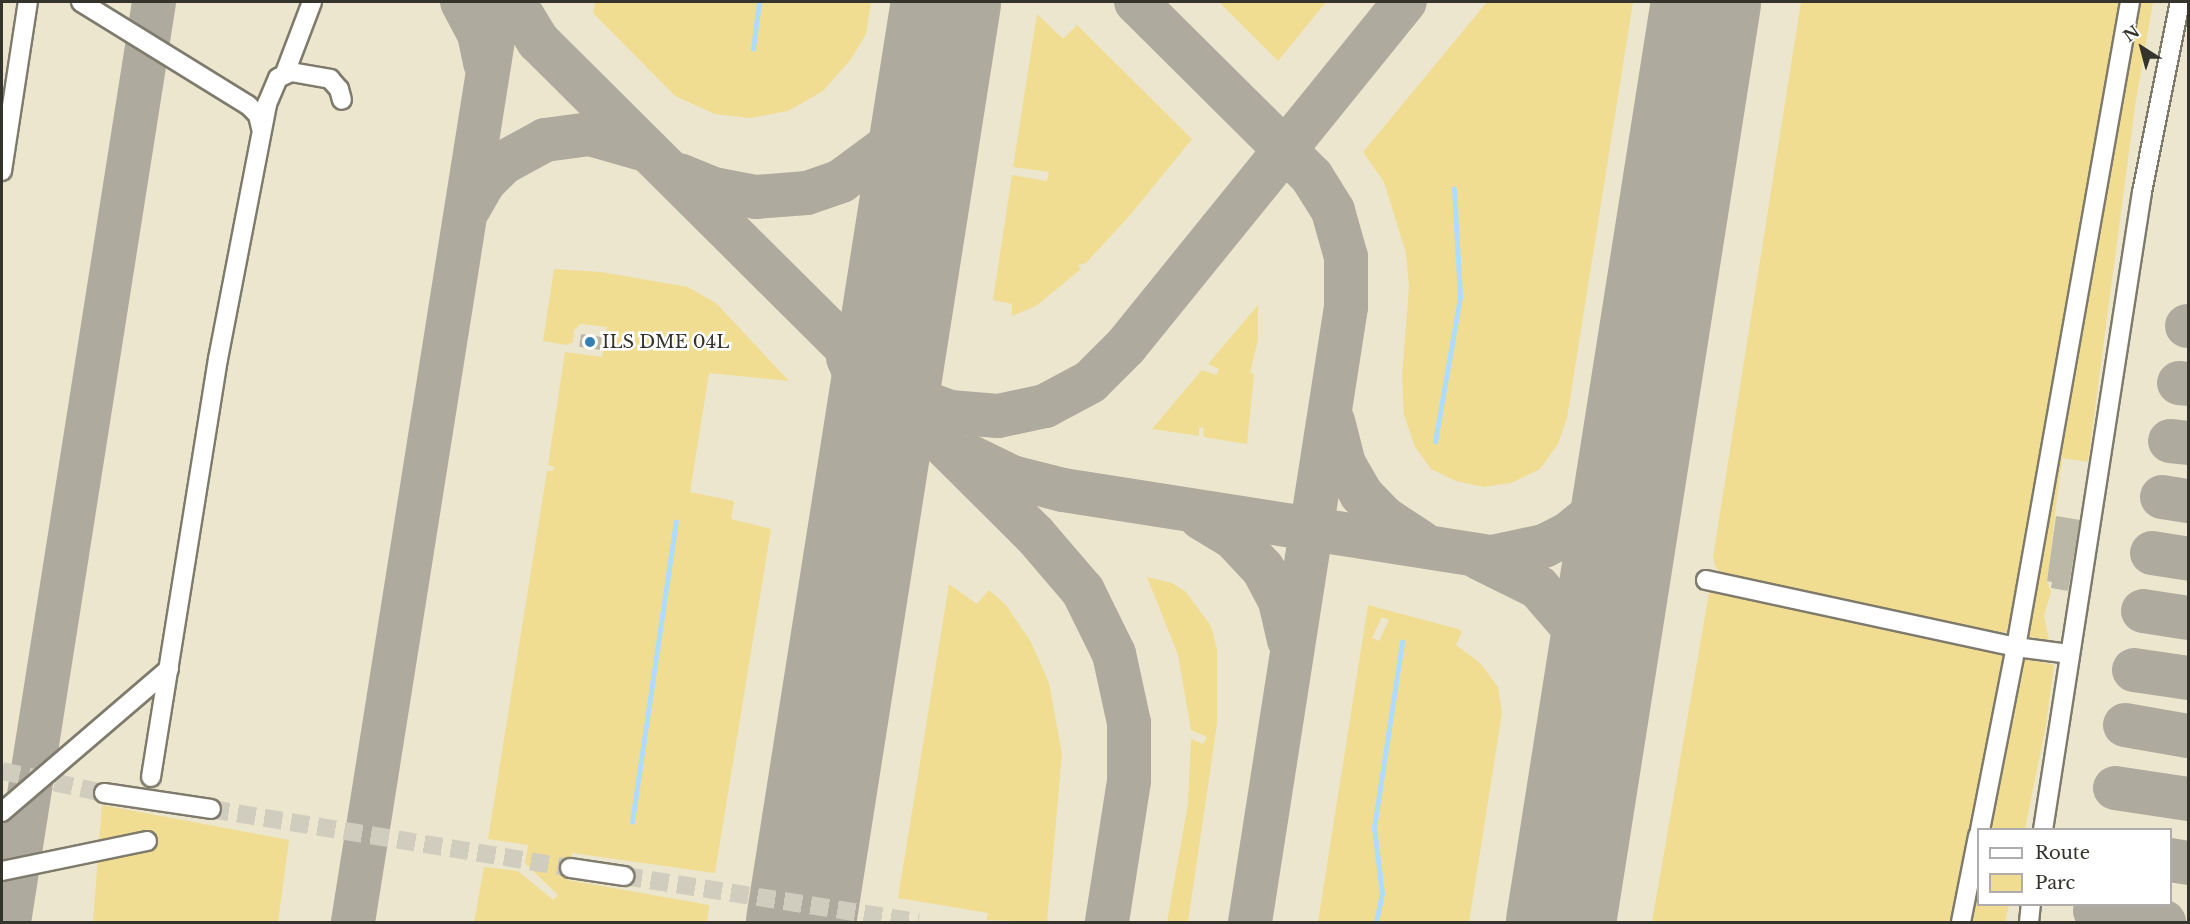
<!DOCTYPE html>
<style>
body{margin:0}
#map{position:relative;width:2190px;height:924px;overflow:hidden;background:#f7f3e2;font-family:"Libre Baskerville",serif}
div>[style]{position:absolute}
.built>*{inset:0;background:#ece6ce}
.green>*{inset:0;background:#f0dd91}
.stream>*{height:4.5px;margin:-2.25px;padding:0 2.25px;transform-origin:2.25px;border-radius:2.25px;background:#aedcff}
.taxiway>*{height:44px;margin:-22px;padding:0 22px;transform-origin:22px;border-radius:22px;background:#aeab9e}
.runway>*{height:110px;margin:-55px;padding:0 55px;transform-origin:55px;border-radius:55px;background:#aeab9e}
.building>*{inset:0;background:#bbb8a8;transform-origin:0 0}
.minor-tunnel>*{height:18px;margin-top:-9px;transform-origin:0;background:repeating-linear-gradient(90deg,#d0cdbe 0 18px,transparent 0 27px)}
.roads{filter:drop-shadow(2px 0 #7f7b6c) drop-shadow(-2px 0 #7f7b6c) drop-shadow(0 2px #7f7b6c) drop-shadow(0 -2px #7f7b6c)}
.minor>*{height:18px;margin:-9px;padding:0 9px;transform-origin:9px;border-radius:9px;background:#fff}
.dots>*{width:16px;height:16px;translate:-50% -50%;box-sizing:border-box;border:3px solid #fff;border-radius:50%}
span{translate:-50% -50%;white-space:nowrap;text-align:center;line-height:1.15;-webkit-text-stroke:5px #fff;paint-order:stroke}
.poi-label{font-size:18px;color:#34332c}
.left{translate:0 -50%;text-align:left}
.frame{position:absolute;inset:0;border:3px solid #34332c;pointer-events:none}
.legend{position:absolute;left:1977px;top:828px;width:195px;height:78px;box-sizing:border-box;background:#fff;border:2px solid #aeadab;margin:0;padding:8px 10px;list-style:none;font-size:18px;color:#34332c}
.legend li{display:flex;align-items:center;gap:12px;height:30px}
.legend b{width:30px;border:2px solid #aeadab}
.north{position:absolute;left:2112px;top:18px;width:60px;height:60px;-webkit-text-stroke:4px #fff;paint-order:stroke;rotate:324deg;font-size:16px;font-weight:700;line-height:24px;text-align:center;color:#34332c}
.north::after{content:'';display:block;margin:auto;width:21px;height:27px;background:#34332c;clip-path:polygon(50% 0,100% 100%,50% 72%,0 100%)}
</style>
<div id="map">
<div class="built">
<div style="clip-path:polygon(evenodd,2px 2px,2188px 2px,2188px 922px,2px 922px,2px 2px,1978px 830px,2170px 830px,2170px 904px,1978px 904px,1978px 830px)"></div>
</div>
<div class="green">
<div style="clip-path:polygon(595px 2px,871px 2px,866px 34px,851px 59px,823px 91px,788px 111px,750px 118px,715px 114px,675px 96px,593px 13px)"></div>
<div style="clip-path:polygon(1219px 2px,1326px 2px,1278px 61px)"></div>
<div style="clip-path:polygon(1487px 2px,1633px 2px,1567px 418px,1558px 444px,1540px 469px,1511px 483px,1484px 487px,1456px 481px,1431px 469px,1415px 447px,1404px 415px,1402px 377px,1409px 287px,1406px 253px,1384px 182px,1363px 152px)"></div>
<div style="clip-path:polygon(1801px 2px,2153px 2px,2135px 106px,2088px 462px,2062px 458px,2047px 581px,2051px 592px,2044px 616px,2049px 640px,1887px 612px,1722px 575px,1715px 566px,1713px 557px)"></div>
<div style="clip-path:polygon(1037px 14px,1063px 39px,1077px 25px,1192px 139px,1131px 214px,1086px 263px,1078px 265px,1081px 269px,1036px 306px,1012px 316px,1012px 304px,993px 300px,1012px 175px,1047px 181px,1049px 172px,1013px 167px)"></div>
<div style="clip-path:polygon(554px 269px,601px 272px,688px 287px,716px 303px,789px 381px,709px 373px,690px 492px,734px 501px,731px 519px,771px 529px,715px 873px,572px 853px,568px 880px,709px 905px,707px 922px,474px 922px,484px 867px,518px 871px,553px 900px,558px 895px,525px 863px,528px 845px,488px 839px,547px 471px,553px 471px,554px 467px,548px 465px,565px 352px,602px 357px,607px 327px,581px 324px,574px 330px,573px 342px,566px 345px,543px 341px)"></div>
<div style="clip-path:polygon(1258px 305px,1258px 340px,1250px 373px,1254px 374px,1247px 444px,1204px 437px,1203px 427px,1199px 428px,1199px 436px,1152px 429px,1202px 370px,1216px 375px,1219px 369px,1208px 364px)"></div>
<div style="clip-path:polygon(1147px 577px,1172px 583px,1186px 592px,1211px 626px,1217px 649px,1217px 724px,1188px 922px,1167px 922px,1188px 804px,1191px 739px,1203px 744px,1207px 737px,1191px 730px,1178px 655px)"></div>
<div style="clip-path:polygon(949px 584px,977px 604px,989px 590px,1006px 605px,1031px 642px,1049px 683px,1062px 754px,1047px 922px,987px 920px,988px 913px,898px 898px)"></div>
<div style="clip-path:polygon(1724px 591px,2054px 665px,2046px 725px,2025px 829px,1978px 830px,1978px 904px,2009px 905px,2005px 922px,1652px 922px,1709px 593px)"></div>
<div style="clip-path:polygon(evenodd,1368px 605px,1458px 629px,1462px 632px,1456px 645px,1480px 663px,1498px 687px,1502px 713px,1469px 922px,1318px 922px,1368px 605px,1382px 617px,1389px 620px,1379px 641px,1372px 638px,1382px 617px)"></div>
<div style="clip-path:polygon(102px 805px,289px 840px,278px 922px,93px 922px)"></div>
</div>
<div class="stream">
<div style="left:753px;top:49px;width:47px;rotate:-82.7deg"></div>
<div style="left:1435px;top:442px;width:147px;rotate:-80.2deg"></div>
<div style="left:1460px;top:297px;width:108px;rotate:-93.2deg"></div>
<div style="left:632px;top:822px;width:303px;rotate:-81.7deg"></div>
<div style="left:1376px;top:922px;width:29px;rotate:-78deg"></div>
<div style="left:1382px;top:894px;width:66px;rotate:-96.9deg"></div>
<div style="left:1374px;top:828px;width:188px;rotate:-81.4deg"></div>
</div>
<div class="taxiway">
<div style="left:462px;top:2px;width:36px;rotate:62deg"></div>
<div style="left:479px;top:34px;width:30px;rotate:78deg"></div>
<div style="left:514px;top:2px;width:46px;rotate:58.4deg"></div>
<div style="left:538px;top:41px;width:701px;rotate:44.83deg"></div>
<div style="left:1035px;top:535px;width:74px;rotate:49.4deg"></div>
<div style="left:1083px;top:591px;width:70px;rotate:63.8deg"></div>
<div style="left:1114px;top:654px;width:71px;rotate:77.7deg"></div>
<div style="left:1129px;top:723px;width:58px;rotate:90deg"></div>
<div style="left:1129px;top:781px;width:143px;rotate:98.9deg"></div>
<div style="left:1136px;top:2px;width:248px;rotate:44.8deg"></div>
<div style="left:1312px;top:177px;width:40px;rotate:58deg"></div>
<div style="left:1333px;top:211px;width:48px;rotate:74.2deg"></div>
<div style="left:1346px;top:257px;width:50px;rotate:90deg"></div>
<div style="left:1346px;top:307px;width:622px;rotate:98.87deg"></div>
<div style="left:679px;top:175px;width:37px;rotate:22deg"></div>
<div style="left:713px;top:189px;width:44px;rotate:10.5deg"></div>
<div style="left:756px;top:197px;width:51px;rotate:-4.5deg"></div>
<div style="left:807px;top:193px;width:36px;rotate:-19deg"></div>
<div style="left:841px;top:181px;width:56px;rotate:-36.3deg"></div>
<div style="left:886px;top:148px;width:38px;rotate:-51deg"></div>
<div style="left:910px;top:118px;width:52px;rotate:-64.9deg"></div>
<div style="left:932px;top:71px;width:42px;rotate:-76.3deg"></div>
<div style="left:469px;top:208px;width:30px;rotate:-60deg"></div>
<div style="left:484px;top:182px;width:27px;rotate:-45deg"></div>
<div style="left:503px;top:163px;width:48px;rotate:-28.7deg"></div>
<div style="left:545px;top:140px;width:45px;rotate:-7.6deg"></div>
<div style="left:590px;top:134px;width:54px;rotate:16.1deg"></div>
<div style="left:2187px;top:326px;width:1px"></div>
<div style="left:848px;top:358px;width:48px;rotate:66.6deg"></div>
<div style="left:867px;top:402px;width:26px;rotate:81deg"></div>
<div style="left:871px;top:428px;width:29px;rotate:88deg"></div>
<div style="left:872px;top:457px;width:79px;rotate:97.3deg"></div>
<div style="left:2179px;top:383px;width:9px;rotate:6deg"></div>
<div style="left:901px;top:394px;width:52px;rotate:20.2deg"></div>
<div style="left:950px;top:412px;width:48px;rotate:4.8deg"></div>
<div style="left:998px;top:416px;width:48px;rotate:-12deg"></div>
<div style="left:1045px;top:406px;width:51px;rotate:-28.1deg"></div>
<div style="left:1090px;top:382px;width:51px;rotate:-45deg"></div>
<div style="left:1126px;top:346px;width:443px;rotate:-51deg"></div>
<div style="left:1333px;top:421px;width:44px;rotate:75.7deg"></div>
<div style="left:1344px;top:464px;width:34px;rotate:60deg"></div>
<div style="left:1361px;top:494px;width:33px;rotate:46deg"></div>
<div style="left:1384px;top:518px;width:45px;rotate:33.3deg"></div>
<div style="left:2170px;top:441px;width:18px;rotate:6deg"></div>
<div style="left:971px;top:457px;width:46px;rotate:26deg"></div>
<div style="left:1012px;top:477px;width:53px;rotate:14.3deg"></div>
<div style="left:1063px;top:490px;width:434px;rotate:8.9deg"></div>
<div style="left:1492px;top:557px;width:53px;rotate:-11.9deg"></div>
<div style="left:1544px;top:546px;width:27px;rotate:-27deg"></div>
<div style="left:1568px;top:534px;width:32px;rotate:-39deg"></div>
<div style="left:1593px;top:514px;width:34px;rotate:-50deg"></div>
<div style="left:1615px;top:488px;width:30px;rotate:-64deg"></div>
<div style="left:1628px;top:461px;width:62px;rotate:-76deg"></div>
<div style="left:2162px;top:497px;width:26px;rotate:9deg"></div>
<div style="left:1201px;top:518px;width:37px;rotate:31deg"></div>
<div style="left:1233px;top:537px;width:44px;rotate:46.8deg"></div>
<div style="left:1263px;top:569px;width:36px;rotate:62deg"></div>
<div style="left:1280px;top:601px;width:40px;rotate:77deg"></div>
<div style="left:2152px;top:553px;width:36px;rotate:9deg"></div>
<div style="left:1479px;top:558px;width:66px;rotate:26.2deg"></div>
<div style="left:1538px;top:587px;width:49px;rotate:49.1deg"></div>
<div style="left:1570px;top:624px;width:41px;rotate:67.2deg"></div>
<div style="left:1586px;top:662px;width:27px;rotate:80deg"></div>
<div style="left:1591px;top:689px;width:66px;rotate:92.6deg"></div>
<div style="left:2143px;top:611px;width:46px;rotate:8.8deg"></div>
<div style="left:2134px;top:670px;width:55px;rotate:8.4deg"></div>
<div style="left:2125px;top:725px;width:64px;rotate:9.9deg"></div>
<div style="left:2115px;top:788px;width:74px;rotate:8.6deg"></div>
<div style="left:2170px;top:860px;width:18px;rotate:9deg"></div>
<div style="left:2095px;top:911px;width:70px;rotate:9.1deg"></div>
<div style="left:9px;top:922px;width:931px;rotate:-81.04deg"></div>
<div style="left:353px;top:922px;width:932px;rotate:-80.98deg"></div>
</div>
<div class="runway">
<div style="left:801px;top:922px;width:931px;rotate:-81.04deg"></div>
<div style="left:1561px;top:922px;width:931px;rotate:-81.04deg"></div>
</div>
<div class="building">
<div style="left:581px;top:334px;width:21px;height:13px;rotate:8deg"></div>
<div style="clip-path:polygon(2056px 516px,2080px 520px,2068px 591px,2051px 588px,2052px 582px,2047px 581px)"></div>
</div>
<div class="minor-tunnel">
<div style="left:2px;top:771px;width:104px;rotate:12.2deg"></div>
<div style="left:211px;top:809px;width:364px;rotate:9.3deg"></div>
<div style="left:624px;top:876px;width:298px;rotate:8.9deg"></div>
</div>
<div class="roads">
<div class="minor">
<div style="left:81px;top:2px;width:196px;rotate:31.7deg"></div>
<div style="left:248px;top:105px;width:14px;rotate:45deg"></div>
<div style="left:258px;top:115px;width:13px;rotate:77deg"></div>
<div style="left:285px;top:73px;width:76px;rotate:-69.2deg"></div>
<div style="left:2px;top:171px;width:171px;rotate:-81.3deg"></div>
<div style="left:1706px;top:580px;width:317px;rotate:12.2deg"></div>
<div style="left:2016px;top:647px;width:53px;rotate:7.5deg"></div>
<div style="left:151px;top:777px;width:423px;rotate:-80.9deg"></div>
<div style="left:218px;top:359px;width:260px;rotate:-79.1deg"></div>
<div style="left:267px;top:104px;width:28px;rotate:-67deg"></div>
<div style="left:278px;top:78px;width:14px;rotate:-25deg"></div>
<div style="left:291px;top:72px;width:40px;rotate:10deg"></div>
<div style="left:330px;top:79px;width:13px;rotate:48deg"></div>
<div style="left:339px;top:89px;width:11px;rotate:75deg"></div>
<div style="left:104px;top:793px;width:108px;rotate:8.5deg"></div>
<div style="left:2px;top:812px;width:220px;rotate:-40.6deg"></div>
<div style="left:1980px;top:830px;width:187px;rotate:-78.9deg"></div>
<div style="left:2016px;top:647px;width:655px;rotate:-79.98deg"></div>
<div style="left:2043px;top:830px;width:646px;rotate:-81.18deg"></div>
<div style="left:2142px;top:192px;width:194px;rotate:-78.7deg"></div>
<div style="left:570px;top:868px;width:55px;rotate:8.4deg"></div>
<div style="left:2px;top:871px;width:148px;rotate:-11.7deg"></div>
<div style="left:1961px;top:922px;width:88px;rotate:-78.8deg"></div>
<div style="left:2029px;top:922px;width:18px;rotate:-84deg"></div>
</div>
</div>
<div class="dots">
<div style="left:590px;top:342px;background:#3480b3"></div>
</div>
<div class="poi-label">
<span class="left" style="left:602px;top:342px">ILS DME 04L</span>
</div>
<div class="frame"></div>
<ul class="legend">
<li><b style="height:8px;background:#fff"></b>Route</li>
<li><b style="height:16px;background:#f0dd91"></b>Parc</li>
</ul>
<div class="north">N</div>
</div>
